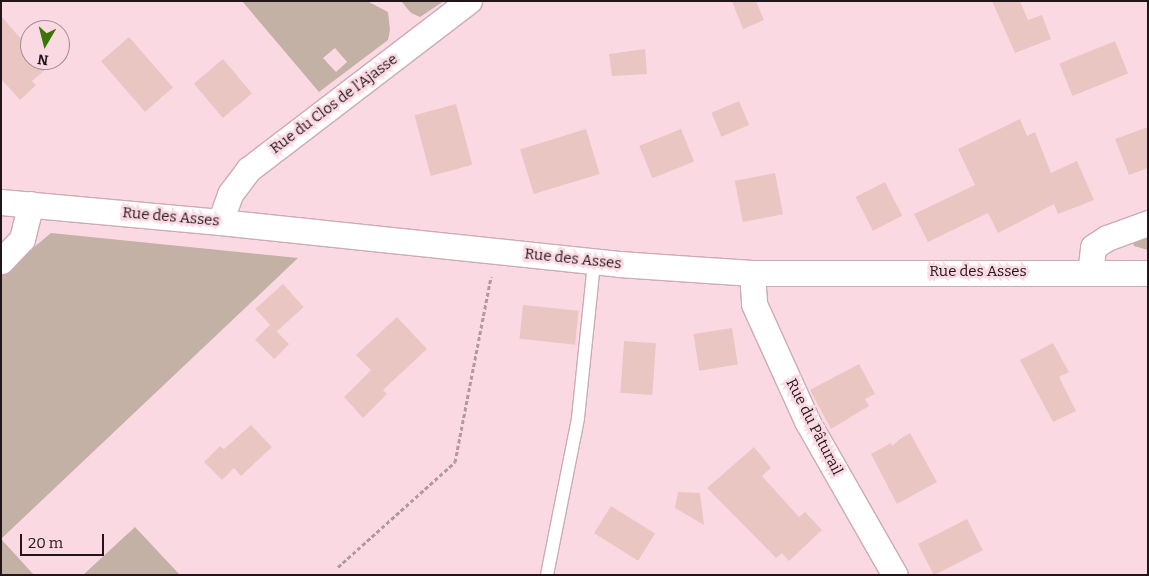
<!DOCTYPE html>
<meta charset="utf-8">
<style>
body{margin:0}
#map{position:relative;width:1149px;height:576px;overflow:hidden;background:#fbd9e3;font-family:Bitter,serif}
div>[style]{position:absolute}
.green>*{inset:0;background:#c4b1a6}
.building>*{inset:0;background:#eac6c2;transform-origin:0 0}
.path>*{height:3px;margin-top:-1.5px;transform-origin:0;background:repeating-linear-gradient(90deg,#b298a0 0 4px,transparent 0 6.5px)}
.roads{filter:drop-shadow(1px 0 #ccabb5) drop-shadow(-1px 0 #ccabb5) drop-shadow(0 1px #ccabb5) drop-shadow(0 -1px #ccabb5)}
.service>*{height:12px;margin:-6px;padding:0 6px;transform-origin:6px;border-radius:6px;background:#fff}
.minor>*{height:25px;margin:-12.5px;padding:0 12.5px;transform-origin:12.5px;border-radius:12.5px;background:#fff}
span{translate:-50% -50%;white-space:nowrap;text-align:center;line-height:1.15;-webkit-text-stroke:5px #fbd9e3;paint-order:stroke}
.street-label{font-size:15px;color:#211519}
.frame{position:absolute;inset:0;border:2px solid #211519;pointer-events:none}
.north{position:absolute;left:20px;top:20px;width:50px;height:50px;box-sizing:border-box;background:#fbd9e3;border:1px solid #a48b92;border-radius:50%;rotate:188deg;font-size:14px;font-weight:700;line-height:20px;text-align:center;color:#211519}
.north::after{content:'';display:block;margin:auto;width:18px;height:22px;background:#3c7507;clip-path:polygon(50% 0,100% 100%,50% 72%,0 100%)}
.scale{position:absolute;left:20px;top:534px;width:84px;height:22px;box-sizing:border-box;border:2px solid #211519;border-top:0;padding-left:6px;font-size:15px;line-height:18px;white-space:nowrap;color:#211519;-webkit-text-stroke:4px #fbd9e3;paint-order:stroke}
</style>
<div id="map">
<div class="green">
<div style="clip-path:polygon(evenodd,242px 1px,367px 1px,388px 12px,390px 30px,388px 40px,319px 92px,242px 1px,335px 48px,347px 62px,336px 72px,323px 58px,335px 48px)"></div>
<div style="clip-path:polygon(401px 1px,444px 1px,420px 17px,411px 13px)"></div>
<div style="clip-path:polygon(1148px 232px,1148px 250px,1134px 246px,1132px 238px)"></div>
<div style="clip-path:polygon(51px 233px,298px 258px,1px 539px,1px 275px)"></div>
<div style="clip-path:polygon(135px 527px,180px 575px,83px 575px)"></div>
<div style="clip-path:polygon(1px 539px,34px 575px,1px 575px)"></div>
</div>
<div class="building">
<div style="clip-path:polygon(732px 1px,756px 1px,764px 20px,743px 29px)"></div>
<div style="clip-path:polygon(992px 1px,1020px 1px,1028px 20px,1042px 15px,1051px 39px,1015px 53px)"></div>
<div style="clip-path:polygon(1px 16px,30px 49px,30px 60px,40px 60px,47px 68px,32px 81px,36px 85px,20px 100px,1px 79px)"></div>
<div style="left:129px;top:37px;width:67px;height:37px;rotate:49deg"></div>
<div style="left:1115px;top:41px;width:35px;height:60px;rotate:68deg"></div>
<div style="clip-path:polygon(645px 49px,647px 74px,612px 76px,609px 54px)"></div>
<div style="left:223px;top:59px;width:45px;height:38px;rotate:50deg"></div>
<div style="left:739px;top:101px;width:26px;height:30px;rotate:67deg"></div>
<div style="left:456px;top:104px;width:63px;height:43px;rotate:75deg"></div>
<div style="clip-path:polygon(1020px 119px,1027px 136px,1035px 132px,1051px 173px,1077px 161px,1094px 200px,1058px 214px,1054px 204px,998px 233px,988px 213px,928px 242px,914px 214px,975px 185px,958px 149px)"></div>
<div style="clip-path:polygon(1148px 127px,1148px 168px,1129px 175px,1115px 139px)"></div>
<div style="left:586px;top:129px;width:47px;height:69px;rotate:73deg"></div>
<div style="left:681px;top:129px;width:35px;height:45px;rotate:68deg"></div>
<div style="left:775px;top:173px;width:42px;height:41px;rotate:79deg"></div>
<div style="left:885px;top:182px;width:38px;height:33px;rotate:63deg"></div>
<div style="left:283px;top:284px;width:31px;height:37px;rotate:48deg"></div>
<div style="left:523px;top:305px;width:56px;height:34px;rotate:6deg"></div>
<div style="clip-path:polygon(397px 317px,427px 349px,383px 390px,387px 394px,363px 418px,344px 397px,371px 370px,356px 355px)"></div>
<div style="left:270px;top:325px;width:27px;height:21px;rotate:45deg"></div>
<div style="left:732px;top:328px;width:37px;height:39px;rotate:81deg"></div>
<div style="left:624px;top:341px;width:32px;height:52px;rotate:4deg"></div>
<div style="clip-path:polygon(1053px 343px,1069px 372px,1059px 377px,1076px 411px,1053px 422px,1020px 360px)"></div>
<div style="clip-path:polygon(859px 364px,875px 394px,865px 399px,869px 406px,831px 429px,810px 390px)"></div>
<div style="clip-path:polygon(251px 425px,272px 447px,241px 476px,234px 468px,222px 480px,204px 462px,220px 446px,224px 449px)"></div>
<div style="clip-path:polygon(910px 433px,937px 482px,897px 504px,871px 454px,891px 443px,892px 446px,900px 439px)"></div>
<div style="clip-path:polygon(754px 447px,771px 468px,762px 476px,799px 517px,805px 512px,822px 530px,789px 561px,782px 553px,776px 558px,707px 488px)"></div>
<div style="clip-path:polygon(678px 492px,700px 493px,704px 525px,675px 508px)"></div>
<div style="left:611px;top:506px;width:52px;height:32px;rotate:32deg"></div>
<div style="left:967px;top:519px;width:35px;height:55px;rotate:63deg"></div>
</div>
<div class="path">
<div style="left:338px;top:567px;width:157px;rotate:-41.9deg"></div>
<div style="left:455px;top:462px;width:189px;rotate:-79deg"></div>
</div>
<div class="roads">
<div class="service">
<div style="left:547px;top:575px;width:160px;rotate:-78.8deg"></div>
<div style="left:578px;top:418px;width:157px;rotate:-84.1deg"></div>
</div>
<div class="minor">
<div style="left:1px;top:202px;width:220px;rotate:5.2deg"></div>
<div style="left:220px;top:222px;width:401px;rotate:6deg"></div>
<div style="left:619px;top:264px;width:133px;rotate:3.9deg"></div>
<div style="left:752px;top:273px;width:396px"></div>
<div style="left:220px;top:222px;width:30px;rotate:-70deg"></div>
<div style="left:230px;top:194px;width:31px;rotate:-53deg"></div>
<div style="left:249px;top:169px;width:277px;rotate:-37.4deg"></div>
<div style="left:1px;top:261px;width:30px;rotate:-46deg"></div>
<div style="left:22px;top:239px;width:36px;rotate:-76deg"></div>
<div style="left:752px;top:273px;width:31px;rotate:86deg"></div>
<div style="left:754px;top:304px;width:128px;rotate:65.6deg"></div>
<div style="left:807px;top:421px;width:177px;rotate:60.3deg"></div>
<div style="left:1090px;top:273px;width:26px;rotate:-83deg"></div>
<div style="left:1093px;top:247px;width:17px;rotate:-33deg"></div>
<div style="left:1107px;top:238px;width:44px;rotate:-20.1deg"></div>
</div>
</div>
<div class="street-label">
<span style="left:334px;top:104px;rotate:-37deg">Rue du Clos de l'Ajasse</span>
<span style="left:171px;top:217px;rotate:5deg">Rue des Asses</span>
<span style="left:573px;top:259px;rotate:6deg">Rue des Asses</span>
<span style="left:978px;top:272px">Rue des Asses</span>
<span style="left:814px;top:427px;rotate:63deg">Rue du Pâturail</span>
</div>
<div class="frame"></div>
<div class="north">N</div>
<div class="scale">20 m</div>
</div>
